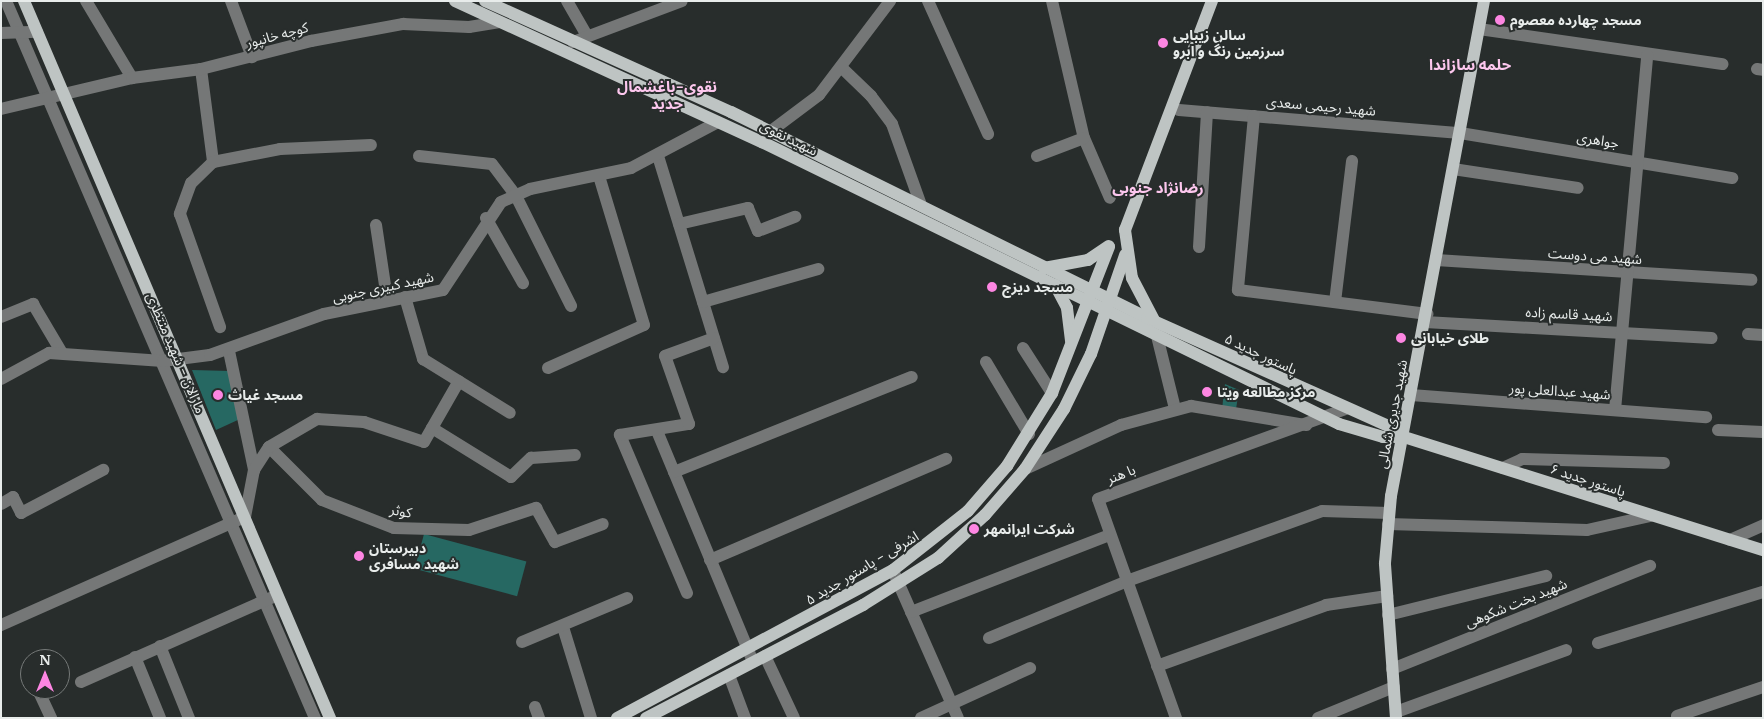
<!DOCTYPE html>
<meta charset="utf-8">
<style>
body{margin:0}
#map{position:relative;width:1764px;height:719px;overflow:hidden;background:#282d2c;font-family:Merriweather,"Noto Sans Arabic",serif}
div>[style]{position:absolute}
.building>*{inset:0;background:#266862;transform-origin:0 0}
.minor>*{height:12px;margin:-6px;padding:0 6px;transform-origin:6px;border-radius:6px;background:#757777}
.major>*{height:12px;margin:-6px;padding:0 6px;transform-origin:6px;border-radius:6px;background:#bec4c3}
.dots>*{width:14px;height:14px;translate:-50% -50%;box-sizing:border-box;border:2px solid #282d2c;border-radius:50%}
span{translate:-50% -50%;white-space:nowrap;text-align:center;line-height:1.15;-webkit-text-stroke:4px #282d2c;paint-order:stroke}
.poi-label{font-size:14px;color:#e8eceb;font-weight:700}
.left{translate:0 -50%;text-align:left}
.street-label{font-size:14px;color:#e8eceb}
.neighbourhood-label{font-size:15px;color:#fdc7ee;font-weight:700}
.frame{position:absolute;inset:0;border:2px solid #e8eceb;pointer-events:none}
.north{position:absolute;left:20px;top:649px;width:50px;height:50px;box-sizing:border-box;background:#282d2c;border:1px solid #757978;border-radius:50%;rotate:0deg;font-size:14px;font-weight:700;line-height:20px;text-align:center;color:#e8eceb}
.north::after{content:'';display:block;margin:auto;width:18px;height:22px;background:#fd86e2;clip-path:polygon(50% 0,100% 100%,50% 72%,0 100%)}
</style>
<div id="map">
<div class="building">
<div style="clip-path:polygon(192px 370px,230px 371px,240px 419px,216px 430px)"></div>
<div style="clip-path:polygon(1225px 384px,1239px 390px,1236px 409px,1222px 409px)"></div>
<div style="left:424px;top:534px;width:106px;height:36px;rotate:15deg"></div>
</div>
<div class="minor">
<div style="left:6px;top:1px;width:781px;rotate:66.69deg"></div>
<div style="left:86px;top:1px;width:90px;rotate:59.1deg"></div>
<div style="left:231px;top:1px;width:60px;rotate:69.4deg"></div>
<div style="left:567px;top:1px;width:38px;rotate:60deg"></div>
<div style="left:928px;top:1px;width:146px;rotate:65.7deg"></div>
<div style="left:1052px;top:1px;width:141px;rotate:76.9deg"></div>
<div style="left:1084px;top:138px;width:65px;rotate:66.6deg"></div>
<div style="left:1479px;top:29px;width:246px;rotate:8.2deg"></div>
<div style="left:1px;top:33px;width:36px;rotate:-2deg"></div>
<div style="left:573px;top:42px;width:116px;rotate:-20.6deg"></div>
<div style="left:841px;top:67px;width:42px;rotate:44deg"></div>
<div style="left:871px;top:96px;width:35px;rotate:53deg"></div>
<div style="left:892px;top:124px;width:86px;rotate:70.3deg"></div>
<div style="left:201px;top:69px;width:94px;rotate:82.6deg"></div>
<div style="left:213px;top:162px;width:30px;rotate:136deg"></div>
<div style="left:191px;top:183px;width:33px;rotate:110deg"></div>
<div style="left:180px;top:214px;width:120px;rotate:70.5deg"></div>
<div style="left:1757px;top:69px;width:6px;rotate:9deg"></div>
<div style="left:1px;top:109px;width:135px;rotate:-13.3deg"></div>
<div style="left:132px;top:78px;width:70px;rotate:-7.4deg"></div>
<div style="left:201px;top:69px;width:114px;rotate:-14.3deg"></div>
<div style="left:311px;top:41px;width:94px;rotate:-10.5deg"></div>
<div style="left:403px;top:24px;width:66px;rotate:2.6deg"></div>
<div style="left:469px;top:27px;width:31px;rotate:-9deg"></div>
<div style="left:1179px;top:110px;width:282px;rotate:4.7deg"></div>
<div style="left:1460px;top:133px;width:276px;rotate:9.4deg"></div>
<div style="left:1254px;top:116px;width:175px;rotate:95.3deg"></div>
<div style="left:1238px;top:290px;width:191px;rotate:7.2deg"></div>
<div style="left:771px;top:131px;width:60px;rotate:-36.9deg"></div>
<div style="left:819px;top:95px;width:118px;rotate:-52.9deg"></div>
<div style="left:419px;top:156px;width:73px;rotate:6.3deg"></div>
<div style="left:492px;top:164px;width:40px;rotate:53deg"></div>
<div style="left:516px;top:196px;width:123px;rotate:63.4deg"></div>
<div style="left:658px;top:156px;width:221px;rotate:72.9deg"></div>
<div style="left:1037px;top:156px;width:50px;rotate:-21deg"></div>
<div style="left:213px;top:162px;width:68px;rotate:-11deg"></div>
<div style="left:280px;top:149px;width:91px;rotate:-2.5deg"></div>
<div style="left:1453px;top:169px;width:126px;rotate:8.6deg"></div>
<div style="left:486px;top:218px;width:75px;rotate:60.4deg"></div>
<div style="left:679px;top:224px;width:71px;rotate:-13.1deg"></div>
<div style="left:748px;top:208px;width:25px;rotate:67deg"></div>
<div style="left:758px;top:231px;width:40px;rotate:-21deg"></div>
<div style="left:376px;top:225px;width:75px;rotate:81.5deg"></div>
<div style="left:1199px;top:247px;width:135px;rotate:-86.6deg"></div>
<div style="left:1436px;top:260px;width:316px;rotate:3.6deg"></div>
<div style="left:405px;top:297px;width:65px;rotate:73.8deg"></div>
<div style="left:423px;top:359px;width:102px;rotate:31.8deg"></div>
<div style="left:703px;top:302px;width:120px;rotate:-16deg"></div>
<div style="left:1335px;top:302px;width:142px;rotate:-83.1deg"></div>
<div style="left:1px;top:317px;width:35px;rotate:-22deg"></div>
<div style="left:33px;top:304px;width:57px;rotate:59.4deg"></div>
<div style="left:1425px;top:322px;width:287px;rotate:3.2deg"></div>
<div style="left:1748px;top:334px;width:15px;rotate:4deg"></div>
<div style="left:1157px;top:336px;width:75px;rotate:76.1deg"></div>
<div style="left:1023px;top:348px;width:54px;rotate:57.2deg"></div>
<div style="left:229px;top:351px;width:122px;rotate:78.1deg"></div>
<div style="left:986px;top:362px;width:84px;rotate:59.2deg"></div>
<div style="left:548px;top:368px;width:105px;rotate:-24.1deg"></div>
<div style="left:644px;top:325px;width:152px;rotate:-106.8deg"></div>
<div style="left:1px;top:379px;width:55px;rotate:-28.4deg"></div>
<div style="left:49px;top:353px;width:114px;rotate:4deg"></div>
<div style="left:163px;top:361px;width:47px;rotate:-7.3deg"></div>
<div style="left:210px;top:355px;width:121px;rotate:-19.8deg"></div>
<div style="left:324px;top:314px;width:121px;rotate:-11.4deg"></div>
<div style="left:443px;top:290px;width:105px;rotate:-56.6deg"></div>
<div style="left:501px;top:202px;width:32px;rotate:-24deg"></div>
<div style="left:530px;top:189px;width:103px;rotate:-11.7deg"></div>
<div style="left:631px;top:168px;width:98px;rotate:-27.9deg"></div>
<div style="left:1411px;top:395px;width:296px;rotate:4.3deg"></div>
<div style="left:1615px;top:410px;width:356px;rotate:-84.8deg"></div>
<div style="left:432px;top:428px;width:93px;rotate:31.8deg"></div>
<div style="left:511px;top:477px;width:28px;rotate:-44deg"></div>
<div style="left:531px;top:458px;width:44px;rotate:-3.9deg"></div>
<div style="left:1718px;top:430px;width:45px;rotate:2.5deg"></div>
<div style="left:657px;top:431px;width:250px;rotate:67.4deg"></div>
<div style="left:269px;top:447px;width:75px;rotate:45deg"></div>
<div style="left:322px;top:500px;width:77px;rotate:21.3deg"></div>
<div style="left:394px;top:528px;width:75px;rotate:1.5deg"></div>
<div style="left:469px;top:530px;width:71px;rotate:-18.2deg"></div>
<div style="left:536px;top:508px;width:39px;rotate:61deg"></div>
<div style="left:555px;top:542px;width:51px;rotate:-20.6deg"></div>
<div style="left:1503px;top:468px;width:21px;rotate:-25deg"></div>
<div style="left:1522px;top:459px;width:142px;rotate:1.6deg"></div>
<div style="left:1025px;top:469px;width:106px;rotate:-24.6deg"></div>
<div style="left:1121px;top:425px;width:73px;rotate:-15.2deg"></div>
<div style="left:1191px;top:406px;width:117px;rotate:9.4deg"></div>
<div style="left:674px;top:472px;width:256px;rotate:-21.8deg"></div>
<div style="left:1px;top:504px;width:14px;rotate:-30deg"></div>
<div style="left:13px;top:497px;width:18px;rotate:63deg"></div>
<div style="left:21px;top:513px;width:93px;rotate:-27.7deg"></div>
<div style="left:1388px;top:524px;width:199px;rotate:1.7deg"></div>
<div style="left:1587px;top:530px;width:65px;rotate:-12.5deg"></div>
<div style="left:1730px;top:540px;width:36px;rotate:-24deg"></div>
<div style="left:710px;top:560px;width:257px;rotate:-23.2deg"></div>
<div style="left:894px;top:573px;width:158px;rotate:66.2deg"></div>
<div style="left:687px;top:593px;width:172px;rotate:-113deg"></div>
<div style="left:620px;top:435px;width:70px;rotate:-9.1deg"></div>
<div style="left:689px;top:424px;width:72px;rotate:-109.4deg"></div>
<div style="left:665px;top:356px;width:52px;rotate:-20.2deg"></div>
<div style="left:911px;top:612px;width:213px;rotate:-21.2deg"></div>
<div style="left:1388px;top:615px;width:163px;rotate:-13.9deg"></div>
<div style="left:1px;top:625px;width:267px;rotate:-23.9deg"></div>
<div style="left:245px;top:517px;width:48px;rotate:-79.2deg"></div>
<div style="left:254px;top:470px;width:27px;rotate:-57deg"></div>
<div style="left:269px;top:447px;width:56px;rotate:-30.3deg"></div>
<div style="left:317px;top:419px;width:47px;rotate:3.7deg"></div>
<div style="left:364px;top:422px;width:63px;rotate:18.4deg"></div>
<div style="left:424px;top:442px;width:70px;rotate:-60.2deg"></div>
<div style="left:563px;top:627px;width:95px;rotate:72.9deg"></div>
<div style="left:989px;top:638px;width:149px;rotate:-22.4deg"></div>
<div style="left:1127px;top:581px;width:207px;rotate:-19.7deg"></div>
<div style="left:1322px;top:511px;width:67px;rotate:1.7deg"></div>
<div style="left:522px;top:642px;width:114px;rotate:-22.7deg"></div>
<div style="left:1598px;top:643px;width:173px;rotate:-17.2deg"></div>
<div style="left:160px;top:646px;width:78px;rotate:68.1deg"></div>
<div style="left:765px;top:656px;width:68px;rotate:64.9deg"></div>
<div style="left:135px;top:657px;width:66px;rotate:67.7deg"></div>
<div style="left:1157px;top:666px;width:180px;rotate:-19.8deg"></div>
<div style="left:1326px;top:605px;width:62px;rotate:-8.4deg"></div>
<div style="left:1392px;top:669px;width:278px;rotate:-21.8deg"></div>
<div style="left:729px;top:675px;width:46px;rotate:69.6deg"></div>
<div style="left:81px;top:682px;width:210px;rotate:-23.9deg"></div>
<div style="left:39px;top:692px;width:29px;rotate:65deg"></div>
<div style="left:535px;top:707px;width:12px;rotate:70deg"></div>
<div style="left:1396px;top:712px;width:181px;rotate:-20deg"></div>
<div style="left:1677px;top:716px;width:91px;rotate:-18.6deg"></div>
<div style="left:921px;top:718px;width:120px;rotate:-24.6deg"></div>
<div style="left:1176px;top:718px;width:232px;rotate:-109.6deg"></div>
<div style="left:1098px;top:499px;width:263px;rotate:-20deg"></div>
<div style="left:1318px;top:718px;width:82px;rotate:-22.2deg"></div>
</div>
<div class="major">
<div style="left:24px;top:1px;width:780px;rotate:66.89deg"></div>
<div style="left:455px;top:1px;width:338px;rotate:24.7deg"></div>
<div style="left:762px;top:142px;width:642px;rotate:26.05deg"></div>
<div style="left:1339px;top:424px;width:46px;rotate:16.5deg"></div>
<div style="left:1383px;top:437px;width:21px"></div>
<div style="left:485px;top:1px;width:270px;rotate:24.3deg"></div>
<div style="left:731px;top:112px;width:464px;rotate:26.3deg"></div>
<div style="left:1147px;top:318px;width:265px;rotate:24.1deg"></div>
<div style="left:1389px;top:426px;width:19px;rotate:36deg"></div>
<div style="left:1404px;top:437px;width:376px;rotate:17.5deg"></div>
<div style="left:1044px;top:268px;width:45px;rotate:-10.3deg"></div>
<div style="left:1088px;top:260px;width:25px;rotate:-34deg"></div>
<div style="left:1055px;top:285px;width:26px;rotate:62deg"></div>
<div style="left:1067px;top:308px;width:33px;rotate:83deg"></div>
<div style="left:1154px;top:320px;width:47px;rotate:-117.6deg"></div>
<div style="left:1132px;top:278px;width:49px;rotate:-98.3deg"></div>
<div style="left:1125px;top:230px;width:245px;rotate:-69.2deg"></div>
<div style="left:617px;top:718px;width:313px;rotate:-28.2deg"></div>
<div style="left:893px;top:570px;width:95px;rotate:-38.2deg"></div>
<div style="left:968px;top:511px;width:60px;rotate:-49.1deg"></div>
<div style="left:1007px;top:466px;width:86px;rotate:-58.3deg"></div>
<div style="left:1052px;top:393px;width:157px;rotate:-68.7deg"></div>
<div style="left:646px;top:718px;width:245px;rotate:-27.5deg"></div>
<div style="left:863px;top:605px;width:89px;rotate:-32.1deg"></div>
<div style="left:938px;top:558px;width:64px;rotate:-42.5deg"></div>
<div style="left:985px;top:515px;width:61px;rotate:-49deg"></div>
<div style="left:1025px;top:469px;width:72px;rotate:-57deg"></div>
<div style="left:1064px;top:409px;width:61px;rotate:-63.9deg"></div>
<div style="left:1091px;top:354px;width:105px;rotate:-71deg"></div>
<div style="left:1396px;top:718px;width:155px;rotate:-94.1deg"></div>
<div style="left:1385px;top:563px;width:67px;rotate:-84.9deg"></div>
<div style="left:1391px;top:496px;width:504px;rotate:-79.36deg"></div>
</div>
<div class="dots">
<div style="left:1500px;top:20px;background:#fd86e2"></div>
<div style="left:1163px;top:43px;background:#fd86e2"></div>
<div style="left:992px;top:287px;background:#fd86e2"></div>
<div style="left:1401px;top:338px;background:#fd86e2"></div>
<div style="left:1207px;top:392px;background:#fd86e2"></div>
<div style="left:218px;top:395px;background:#fd86e2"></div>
<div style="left:974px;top:529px;background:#fd86e2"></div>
<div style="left:359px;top:556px;background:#fd86e2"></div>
</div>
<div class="poi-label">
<span class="left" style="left:1510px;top:20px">مسجد چهارده معصوم</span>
<span class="left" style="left:1173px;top:43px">سالن زیبایی<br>سرزمین رنگ و ابرو</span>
<span class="left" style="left:1002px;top:287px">مسجد دیزج</span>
<span class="left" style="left:1411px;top:338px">طلای خیابانی</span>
<span class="left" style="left:1217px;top:392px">مرکز مطالعه ویتا</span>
<span class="left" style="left:228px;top:395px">مسجد غیاث</span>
<span class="left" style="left:984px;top:529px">شرکت ایرانمهر</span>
<span class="left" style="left:369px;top:556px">دبیرستان<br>شهید مسافری</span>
</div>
<div class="street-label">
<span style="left:277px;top:35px;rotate:-15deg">کوچه خانپور</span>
<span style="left:1321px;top:106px;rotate:5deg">شهید رحیمی سعدی</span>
<span style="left:789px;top:138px;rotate:26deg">شهید نقوی</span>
<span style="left:1598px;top:140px;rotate:9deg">جواهری</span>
<span style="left:1595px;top:256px;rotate:4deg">شهید می دوست</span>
<span style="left:383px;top:287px;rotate:-12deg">شهید کبیری جنوبی</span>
<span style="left:1569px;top:314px;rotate:3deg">شهید قاسم زاده</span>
<span style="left:176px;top:353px;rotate:67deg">مارالان - شهید منتظری</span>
<span style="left:1261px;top:354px;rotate:25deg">پاستور جدید ۵</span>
<span style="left:1560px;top:391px;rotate:4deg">شهید عبدالعلی پور</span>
<span style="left:1392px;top:414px;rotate:-79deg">شهید جدیری شمالی</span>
<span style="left:1121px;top:474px;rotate:-21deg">با هنر</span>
<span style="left:1588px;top:480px;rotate:18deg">پاستور جدید ۶</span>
<span style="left:401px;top:511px;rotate:10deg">کوثر</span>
<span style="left:862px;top:568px;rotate:-31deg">اشرفی - پاستور جدید ۵</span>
<span style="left:1516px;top:603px;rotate:-22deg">شهید بخت شکوهی</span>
</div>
<div class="neighbourhood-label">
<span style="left:1470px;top:65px">حلمه سازاندا</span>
<span style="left:667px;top:95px">نقوی-باغشمال<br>جدید</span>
<span style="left:1158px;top:188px">رضانژاد جنوبی</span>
</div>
<div class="frame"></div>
<div class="north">N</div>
</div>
